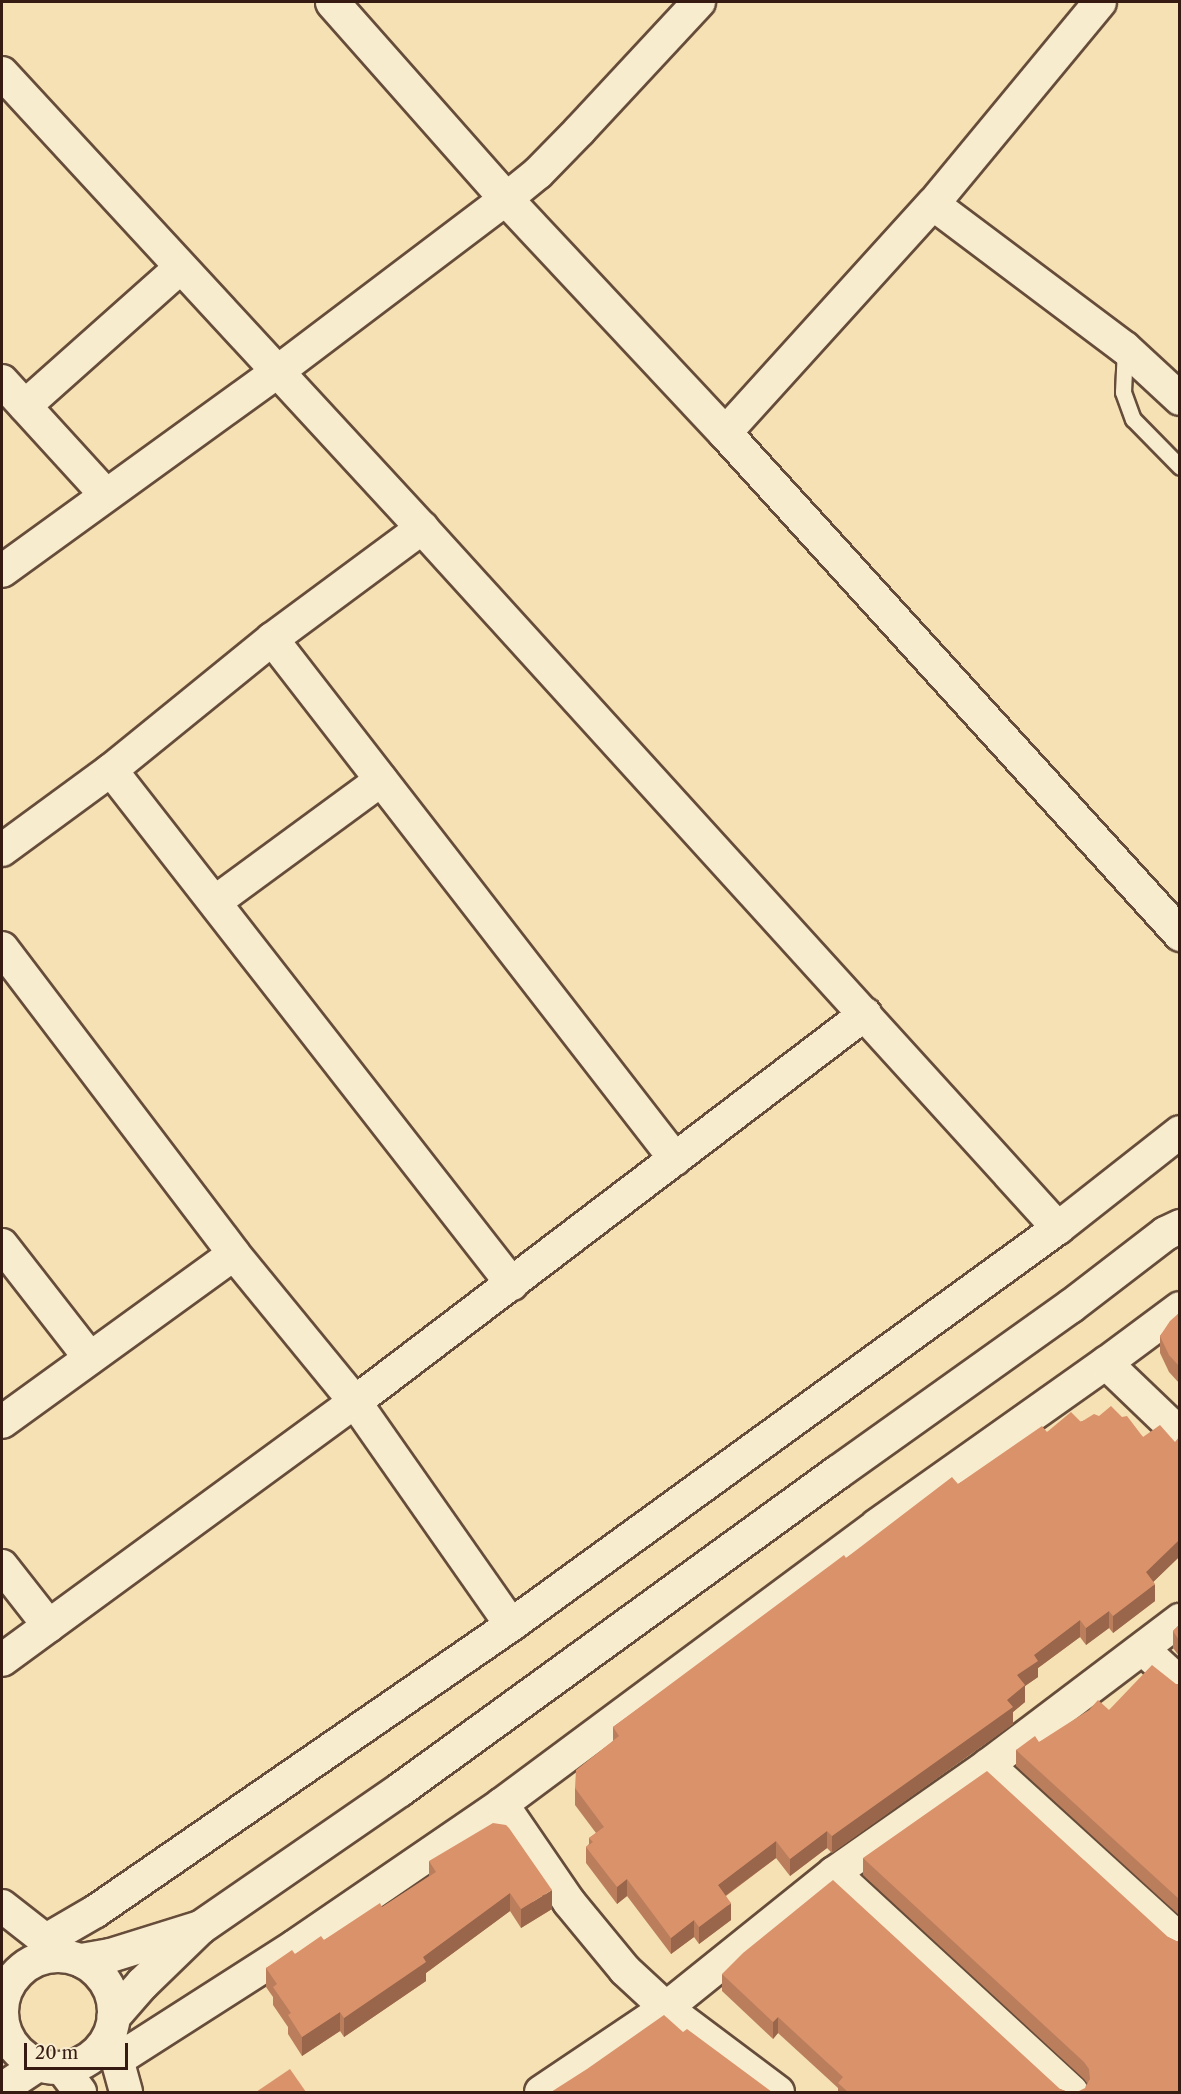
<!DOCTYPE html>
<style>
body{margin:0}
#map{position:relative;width:1181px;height:2094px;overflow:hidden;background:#f5e1b4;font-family:"Libre Caslon Text",serif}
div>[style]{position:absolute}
.roads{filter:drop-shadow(2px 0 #664c3a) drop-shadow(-2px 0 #664c3a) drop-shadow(0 2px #664c3a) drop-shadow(0 -2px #664c3a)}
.lane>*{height:15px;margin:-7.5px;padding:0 7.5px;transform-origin:7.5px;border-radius:7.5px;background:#f8ecce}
.street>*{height:32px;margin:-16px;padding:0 16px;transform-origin:16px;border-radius:16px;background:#f8ecce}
.street>.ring{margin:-16px;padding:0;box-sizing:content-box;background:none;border:32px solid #f8ecce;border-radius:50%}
.secondary>*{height:33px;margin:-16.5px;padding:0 16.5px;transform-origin:16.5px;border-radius:16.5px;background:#f8ecce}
.wall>*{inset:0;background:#bb7e5c}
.shaded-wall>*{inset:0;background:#99664b}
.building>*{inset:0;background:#da926b}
span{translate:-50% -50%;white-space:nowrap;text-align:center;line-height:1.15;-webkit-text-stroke:5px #f8ecce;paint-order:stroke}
.frame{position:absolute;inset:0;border:3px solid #361b12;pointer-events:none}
.scale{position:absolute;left:24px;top:2043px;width:104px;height:27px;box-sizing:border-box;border:3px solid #361b12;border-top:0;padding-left:8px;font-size:18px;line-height:21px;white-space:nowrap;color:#361b12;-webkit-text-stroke:4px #f8ecce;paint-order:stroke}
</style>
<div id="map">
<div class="roads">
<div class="lane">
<div style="left:1125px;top:348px;width:44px;rotate:92.6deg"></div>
<div style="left:1123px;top:392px;width:29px;rotate:70deg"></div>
<div style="left:1133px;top:419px;width:67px;rotate:45.6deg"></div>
</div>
<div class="street">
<div style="left:2px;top:73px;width:619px;rotate:47.29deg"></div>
<div style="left:422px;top:528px;width:946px;rotate:47.74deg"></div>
<div style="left:933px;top:204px;width:240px;rotate:36.9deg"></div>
<div style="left:1125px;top:348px;width:75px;rotate:42.8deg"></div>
<div style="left:2px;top:381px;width:154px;rotate:47.6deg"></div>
<div style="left:25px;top:406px;width:208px;rotate:-41.7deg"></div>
<div style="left:725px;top:433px;width:309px;rotate:-47.8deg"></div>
<div style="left:933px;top:204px;width:262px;rotate:-50.4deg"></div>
<div style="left:2px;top:571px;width:339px;rotate:-35.9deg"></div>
<div style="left:277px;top:372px;width:287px;rotate:-37.1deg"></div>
<div style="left:506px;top:199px;width:41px;rotate:-39.1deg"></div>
<div style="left:538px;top:173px;width:60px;rotate:-45.7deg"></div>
<div style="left:580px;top:130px;width:175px;rotate:-47.1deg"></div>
<div style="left:272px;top:639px;width:658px;rotate:52.22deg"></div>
<div style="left:111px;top:770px;width:652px;rotate:52.04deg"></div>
<div style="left:2px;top:850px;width:135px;rotate:-36.3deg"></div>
<div style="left:111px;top:770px;width:208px;rotate:-39.1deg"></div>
<div style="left:272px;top:639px;width:187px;rotate:-36.5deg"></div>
<div style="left:215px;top:902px;width:206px;rotate:-36.3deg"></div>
<div style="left:2px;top:948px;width:384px;rotate:52.8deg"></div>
<div style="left:234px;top:1254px;width:191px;rotate:50.7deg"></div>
<div style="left:355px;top:1402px;width:272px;rotate:55deg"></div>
<div style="left:2px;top:1245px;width:143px;rotate:52.1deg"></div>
<div style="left:1106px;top:1363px;width:103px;rotate:43.8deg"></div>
<div style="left:2px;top:1422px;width:286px;rotate:-35.9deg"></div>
<div style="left:2px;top:1566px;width:76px;rotate:51.9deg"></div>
<div style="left:1143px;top:1649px;width:50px;rotate:42.6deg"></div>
<div style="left:2px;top:1660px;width:437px;rotate:-36.2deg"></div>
<div style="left:355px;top:1402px;width:641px;rotate:-37.26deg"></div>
<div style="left:988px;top:1765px;width:260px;rotate:42.3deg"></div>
<div style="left:502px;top:1804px;width:119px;rotate:55.6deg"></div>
<div style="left:569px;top:1902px;width:88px;rotate:50.5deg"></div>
<div style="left:625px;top:1970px;width:56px;rotate:42.8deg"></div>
<div style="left:666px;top:2008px;width:140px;rotate:36.9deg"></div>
<div style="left:834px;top:1873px;width:323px;rotate:42.6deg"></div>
<div style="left:2px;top:1906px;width:76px;rotate:38.1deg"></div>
<div style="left:46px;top:1940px;width:58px;rotate:-30.1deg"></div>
<div style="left:96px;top:1911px;width:504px;rotate:-34.57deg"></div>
<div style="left:511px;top:1625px;width:676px;rotate:-35.97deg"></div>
<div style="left:1058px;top:1228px;width:155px;rotate:-38.2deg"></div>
<div class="ring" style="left:2px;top:1956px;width:80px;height:80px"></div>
<div style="left:112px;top:2041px;width:53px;rotate:74.6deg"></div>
<div style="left:117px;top:2060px;width:211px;rotate:-32.6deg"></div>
<div style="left:295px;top:1946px;width:251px;rotate:-34.4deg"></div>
<div style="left:502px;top:1804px;width:467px;rotate:-36.6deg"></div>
<div style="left:877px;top:1525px;width:281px;rotate:-35.3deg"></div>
<div style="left:1106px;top:1363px;width:92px;rotate:-36.6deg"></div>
<div style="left:62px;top:2068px;width:30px;rotate:53deg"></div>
<div style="left:2px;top:2089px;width:43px;rotate:-33.7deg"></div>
<div style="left:541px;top:2092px;width:151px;rotate:-33.9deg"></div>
<div style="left:666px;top:2008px;width:216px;rotate:-38.8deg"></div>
<div style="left:834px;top:1873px;width:188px;rotate:-35deg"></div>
<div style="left:988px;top:1765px;width:241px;rotate:-37.1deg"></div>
</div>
<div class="secondary">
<div style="left:332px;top:2px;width:263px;rotate:48.5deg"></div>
<div style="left:506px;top:199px;width:320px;rotate:46.9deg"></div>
<div style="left:725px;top:433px;width:677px;rotate:47.75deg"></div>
<div style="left:200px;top:1927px;width:243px;rotate:-34.6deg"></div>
<div style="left:400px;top:1789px;width:540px;rotate:-35.96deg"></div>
<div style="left:837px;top:1472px;width:286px;rotate:-35.5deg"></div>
<div style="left:1070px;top:1306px;width:120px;rotate:-37.5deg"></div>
<div style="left:1165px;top:1233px;width:17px;rotate:-25deg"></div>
<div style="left:81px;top:1960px;width:29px;rotate:-10deg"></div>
<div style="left:110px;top:1955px;width:94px;rotate:-17.3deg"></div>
<div style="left:200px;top:1927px;width:81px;rotate:136deg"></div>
<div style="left:142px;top:1983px;width:43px;rotate:131.2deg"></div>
</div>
</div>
<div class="wall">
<div style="clip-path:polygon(1179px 1313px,1179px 1383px,1169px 1372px,1160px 1353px,1160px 1336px)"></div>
<div style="clip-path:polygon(1099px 1416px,1122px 1417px,1143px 1437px,1175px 1442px,1179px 1557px,1153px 1582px,1155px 1601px,1113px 1633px,1109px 1628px,1086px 1645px,1080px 1637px,1038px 1668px,1038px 1677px,1025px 1686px,1025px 1702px,1013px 1712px,1013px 1724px,832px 1853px,827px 1848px,790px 1876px,776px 1858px,726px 1896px,731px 1920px,699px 1944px,694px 1937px,671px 1954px,627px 1896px,617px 1904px,586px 1863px,586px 1847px,589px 1844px,589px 1838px,596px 1833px,575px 1805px,575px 1788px,613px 1741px,613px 1727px,846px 1558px,958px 1484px,1047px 1432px)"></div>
<div style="clip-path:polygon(1179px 1625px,1179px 1656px,1173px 1648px,1173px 1631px)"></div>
<div style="clip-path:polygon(1176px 1684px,1179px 1684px,1179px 1915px,1016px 1766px,1016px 1750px,1039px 1742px,1109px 1710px)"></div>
<div style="clip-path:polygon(863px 1858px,1168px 1937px,1176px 1941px,1085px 2088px,1087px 2083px,1084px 2079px,863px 1875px)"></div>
<div style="clip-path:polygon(429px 1861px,552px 1909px,521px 1928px,510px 1911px,426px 1973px,426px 1981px,344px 2037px,340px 2031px,302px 2056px,288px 2034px,288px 2027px,273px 2005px,273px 1997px,266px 1987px,266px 1968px,324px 1940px,382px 1907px,429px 1876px)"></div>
<div style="clip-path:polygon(722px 1974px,1060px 2089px,1068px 2092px,838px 2092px,838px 2088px,778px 2033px,773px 2039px,722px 1991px)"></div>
</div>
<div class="shaded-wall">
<div style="clip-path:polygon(1179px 1540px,1179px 1557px,1146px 1589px,1146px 1572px)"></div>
<div style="clip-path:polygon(1155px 1584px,1155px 1601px,1113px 1633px,1113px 1616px)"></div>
<div style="clip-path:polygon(1109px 1611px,1109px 1628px,1086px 1645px,1086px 1628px)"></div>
<div style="clip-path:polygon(1080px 1620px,1080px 1637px,1038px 1668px,1038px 1677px,1025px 1686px,1025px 1702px,1013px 1712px,1013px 1724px,832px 1853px,832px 1836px,1007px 1700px,1017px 1675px,1034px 1655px)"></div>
<div style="clip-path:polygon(827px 1831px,827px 1848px,790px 1876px,790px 1859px)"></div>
<div style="clip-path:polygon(776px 1841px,776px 1858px,718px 1901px,718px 1885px)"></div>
<div style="clip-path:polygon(627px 1879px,627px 1896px,617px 1904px,617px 1887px)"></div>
<div style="clip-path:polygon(552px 1890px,552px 1909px,521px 1928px,521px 1909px)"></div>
<div style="clip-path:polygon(510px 1893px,510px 1911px,426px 1973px,426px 1981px,344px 2037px,344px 2018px,423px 1957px)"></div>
<div style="clip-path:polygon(731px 1903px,731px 1920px,699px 1944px,699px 1927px)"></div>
<div style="clip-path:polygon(694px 1920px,694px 1937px,671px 1954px,671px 1938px)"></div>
<div style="clip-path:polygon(340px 2012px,340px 2031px,302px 2056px,302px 2037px)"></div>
<div style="clip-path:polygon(778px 2017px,778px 2033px,773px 2039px,773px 2022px)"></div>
</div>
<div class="building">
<div style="clip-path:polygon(1179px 1313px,1179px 1366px,1169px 1355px,1160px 1336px,1170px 1321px)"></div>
<div style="clip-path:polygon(1111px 1406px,1122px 1417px,1127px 1416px,1143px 1437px,1160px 1425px,1175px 1442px,1179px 1437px,1179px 1540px,1146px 1572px,1155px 1584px,1113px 1616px,1109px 1611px,1086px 1628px,1080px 1620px,1034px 1655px,1038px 1661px,1017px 1675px,1025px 1685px,1007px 1700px,1013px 1707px,832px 1836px,827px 1831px,790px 1859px,776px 1841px,718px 1885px,731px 1903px,699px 1927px,694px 1920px,671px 1938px,627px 1879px,617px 1887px,586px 1847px,593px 1842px,589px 1838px,604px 1827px,575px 1788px,576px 1770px,619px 1736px,613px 1727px,844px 1555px,846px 1558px,952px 1477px,958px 1484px,1042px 1426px,1047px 1432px,1071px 1412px,1081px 1422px,1094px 1414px,1099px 1416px)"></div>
<div style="clip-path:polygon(1179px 1625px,1179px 1640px,1173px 1631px)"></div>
<div style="clip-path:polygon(1152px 1665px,1176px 1684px,1179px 1684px,1179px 1899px,1016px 1750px,1035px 1736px,1039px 1742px,1089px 1710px,1098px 1700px,1109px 1710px)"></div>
<div style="clip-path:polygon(987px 1771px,1168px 1937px,1176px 1941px,1179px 1941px,1179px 2092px,1077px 2092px,1085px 2088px,1090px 2079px,1089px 2069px,1084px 2062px,863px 1858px)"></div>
<div style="clip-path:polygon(493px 1823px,506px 1825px,509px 1828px,552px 1890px,521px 1909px,510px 1893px,423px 1957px,426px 1962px,344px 2018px,340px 2012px,302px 2037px,288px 2015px,291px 2013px,273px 1987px,277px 1984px,266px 1968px,292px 1950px,295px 1954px,321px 1936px,324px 1940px,380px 1903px,382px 1907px,436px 1872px,429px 1861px)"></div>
<div style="clip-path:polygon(833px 1880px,1060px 2089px,1068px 2092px,848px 2092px,838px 2083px,843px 2077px,778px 2017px,773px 2022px,722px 1974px,743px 1953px)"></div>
<div style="clip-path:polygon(664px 2015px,683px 2032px,687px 2029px,772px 2092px,551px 2092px,587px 2069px)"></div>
<div style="clip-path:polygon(290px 2069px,306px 2092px,256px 2092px)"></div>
</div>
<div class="frame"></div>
<div class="scale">20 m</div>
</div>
